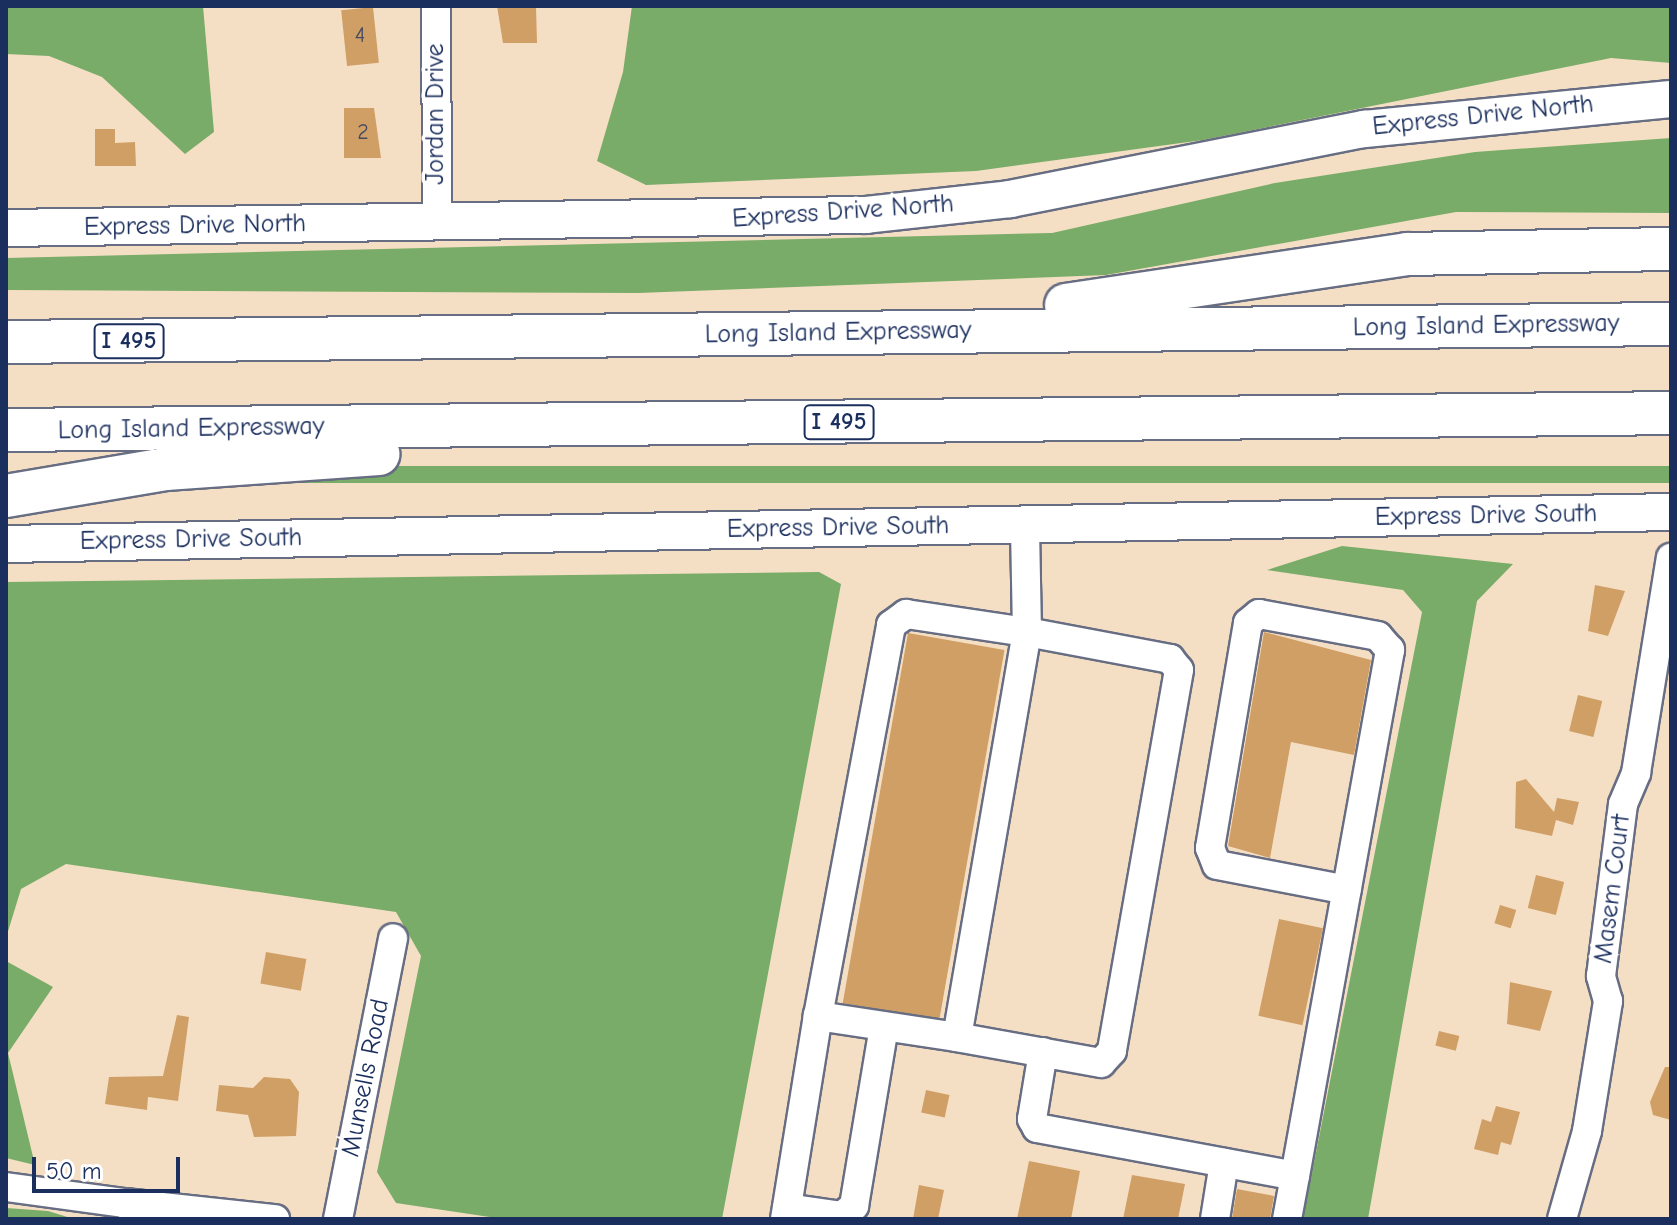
<!DOCTYPE html>
<style>
body{margin:0}
#map{position:relative;width:1677px;height:1225px;overflow:hidden;background:#f5dfc4;font-family:"Comic Neue",sans-serif}
div>[style]{position:absolute}
.forest>*{inset:0;background:#78ac68;transform-origin:0 0}
.building>*{inset:0;background:#d09f66;transform-origin:0 0}
.roads{filter:drop-shadow(2px 0 #676d82) drop-shadow(-2px 0 #676d82) drop-shadow(0 2px #676d82) drop-shadow(0 -2px #676d82)}
.minor>*{height:28px;margin:-14px;padding:0 14px;transform-origin:14px;border-radius:14px;background:#fff}
.major>*{height:36px;margin:-18px;padding:0 18px;transform-origin:18px;border-radius:18px;background:#fff}
.highway>*{height:42px;margin:-21px;padding:0 21px;transform-origin:21px;border-radius:21px;background:#fff}
span{translate:-50% -50%;white-space:nowrap;text-align:center;line-height:1.15;-webkit-text-stroke:7px #fff;paint-order:stroke}
.number-label{font-size:22px;color:#484b60}
.number-label span{-webkit-text-stroke-width:0}
.shield-label span{padding:2px 6px;background:#fff;border:2px solid;border-radius:6px;-webkit-text-stroke-width:0}
.shield-label{font-size:24px;color:#1b2f5e;font-weight:700}
.street-label{font-size:26px;color:#1b2f5e}
.frame{position:absolute;inset:0;border:8px solid #1b2f5e;pointer-events:none}
.scale{position:absolute;left:32px;top:1157px;width:148px;height:36px;box-sizing:border-box;border:4px solid #1b2f5e;border-top:0;padding-left:10px;font-size:24px;line-height:28px;white-space:nowrap;color:#1b2f5e;-webkit-text-stroke:6px #fff;paint-order:stroke}
</style>
<div id="map">
<div class="forest">
<div style="clip-path:polygon(6px 6px,203px 6px,214px 132px,185px 154px,102px 77px,49px 56px,6px 54px)"></div>
<div style="clip-path:polygon(632px 6px,1671px 6px,1671px 63px,1611px 58px,1203px 140px,976px 171px,646px 185px,597px 161px,623px 72px)"></div>
<div style="clip-path:polygon(1671px 138px,1671px 213px,1456px 212px,1106px 275px,638px 293px,6px 290px,6px 258px,1052px 233px,1275px 183px,1475px 152px)"></div>
<div style="left:1671px;top:466px;width:17px;height:1383px;rotate:90deg"></div>
<div style="clip-path:polygon(1342px 546px,1513px 564px,1477px 601px,1368px 1219px,1303px 1219px,1422px 612px,1403px 590px,1267px 570px)"></div>
<div style="clip-path:polygon(819px 572px,841px 584px,722px 1219px,503px 1219px,396px 1203px,377px 1172px,421px 956px,396px 912px,66px 864px,21px 889px,6px 938px,6px 582px)"></div>
<div style="clip-path:polygon(6px 961px,53px 987px,8px 1053px,35px 1165px,6px 1158px)"></div>
<div style="clip-path:polygon(6px 1208px,48px 1211px,74px 1219px,6px 1219px)"></div>
</div>
<div class="building">
<div style="clip-path:polygon(497px 6px,536px 6px,537px 43px,503px 43px)"></div>
<div style="left:373px;top:7px;width:56px;height:32px;rotate:84deg"></div>
<div style="clip-path:polygon(344px 108px,374px 108px,381px 158px,344px 158px)"></div>
<div style="clip-path:polygon(95px 129px,115px 129px,115px 143px,135px 142px,136px 166px,95px 166px)"></div>
<div style="clip-path:polygon(1595px 585px,1625px 591px,1608px 636px,1588px 631px)"></div>
<div style="clip-path:polygon(1264px 632px,1371px 660px,1354px 755px,1291px 742px,1270px 858px,1228px 846px)"></div>
<div style="left:908px;top:633px;width:98px;height:376px;rotate:10deg"></div>
<div style="left:1578px;top:695px;width:25px;height:37px;rotate:14deg"></div>
<div style="clip-path:polygon(1526px 779px,1554px 812px,1557px 798px,1579px 802px,1573px 825px,1556px 820px,1552px 836px,1515px 828px,1516px 782px)"></div>
<div style="left:1536px;top:875px;width:29px;height:34px;rotate:14deg"></div>
<div style="left:1500px;top:905px;width:17px;height:19px;rotate:17deg"></div>
<div style="left:1279px;top:919px;width:45px;height:99px;rotate:12deg"></div>
<div style="left:266px;top:952px;width:41px;height:32px;rotate:10deg"></div>
<div style="clip-path:polygon(1510px 982px,1552px 991px,1540px 1031px,1507px 1024px)"></div>
<div style="clip-path:polygon(177px 1015px,189px 1017px,178px 1101px,148px 1097px,147px 1110px,105px 1104px,109px 1077px,163px 1076px)"></div>
<div style="left:1439px;top:1031px;width:21px;height:15px;rotate:14deg"></div>
<div style="clip-path:polygon(1665px 1067px,1671px 1067px,1671px 1120px,1653px 1115px,1650px 1102px)"></div>
<div style="clip-path:polygon(264px 1077px,290px 1079px,299px 1092px,296px 1136px,254px 1137px,248px 1115px,216px 1111px,219px 1085px,253px 1088px)"></div>
<div style="left:926px;top:1090px;width:24px;height:23px;rotate:12deg"></div>
<div style="clip-path:polygon(1496px 1106px,1520px 1112px,1511px 1145px,1501px 1142px,1498px 1155px,1474px 1149px,1482px 1119px,1491px 1122px)"></div>
<div style="clip-path:polygon(1029px 1161px,1080px 1171px,1071px 1219px,1017px 1219px)"></div>
<div style="clip-path:polygon(1132px 1175px,1185px 1184px,1178px 1219px,1123px 1219px)"></div>
<div style="clip-path:polygon(919px 1185px,944px 1190px,938px 1219px,913px 1219px)"></div>
<div style="clip-path:polygon(1237px 1189px,1274px 1196px,1270px 1219px,1232px 1219px)"></div>
</div>
<div class="roads">
<div class="minor">
<div style="left:436px;top:6px;width:216px;rotate:89.7deg"></div>
<div style="left:957px;top:1037px;width:141px;rotate:-171.4deg"></div>
<div style="left:818px;top:1016px;width:398px;rotate:-79.4deg"></div>
<div style="left:891px;top:625px;width:19px;rotate:-36deg"></div>
<div style="left:906px;top:614px;width:122px;rotate:8.5deg"></div>
<div style="left:1027px;top:632px;width:146px;rotate:10.7deg"></div>
<div style="left:1170px;top:659px;width:14px;rotate:51deg"></div>
<div style="left:1179px;top:670px;width:387px;rotate:100deg"></div>
<div style="left:1112px;top:1051px;width:16px;rotate:133deg"></div>
<div style="left:1101px;top:1063px;width:146px;rotate:-169.8deg"></div>
<div style="left:957px;top:1037px;width:411px;rotate:-80.2deg"></div>
<div style="left:1027px;top:632px;width:108px;rotate:-91.1deg"></div>
<div style="left:1043px;top:1052px;width:68px;rotate:99.3deg"></div>
<div style="left:1032px;top:1119px;width:10px;rotate:61deg"></div>
<div style="left:1037px;top:1128px;width:262px;rotate:10.5deg"></div>
<div style="left:1295px;top:1176px;width:44px;rotate:100.5deg"></div>
<div style="left:1295px;top:1176px;width:535px;rotate:-79.76deg"></div>
<div style="left:1390px;top:650px;width:18px;rotate:-131deg"></div>
<div style="left:1378px;top:636px;width:121px;rotate:-169.5deg"></div>
<div style="left:1259px;top:614px;width:14px;rotate:141deg"></div>
<div style="left:1248px;top:623px;width:228px;rotate:99.6deg"></div>
<div style="left:1210px;top:848px;width:18px;rotate:68deg"></div>
<div style="left:1217px;top:865px;width:132px;rotate:10.9deg"></div>
<div style="left:6px;top:1187px;width:120px;rotate:7.7deg"></div>
<div style="left:125px;top:1203px;width:18px;rotate:41deg"></div>
<div style="left:125px;top:1203px;width:151px;rotate:6.1deg"></div>
<div style="left:787px;top:1208px;width:56px;rotate:8.3deg"></div>
<div style="left:842px;top:1216px;width:16px;rotate:-40deg"></div>
<div style="left:854px;top:1206px;width:182px;rotate:-80.5deg"></div>
<div style="left:338px;top:1219px;width:286px;rotate:-78.9deg"></div>
<div style="left:785px;top:1219px;width:206px;rotate:-80.8deg"></div>
<div style="left:1215px;top:1219px;width:57px;rotate:-80.9deg"></div>
<div style="left:1562px;top:1219px;width:91px;rotate:-74.1deg"></div>
<div style="left:1587px;top:1131px;width:132px;rotate:-80.8deg"></div>
<div style="left:1608px;top:1001px;width:26px;rotate:-106deg"></div>
<div style="left:1601px;top:976px;width:173px;rotate:-82.7deg"></div>
<div style="left:1623px;top:804px;width:34px;rotate:-67deg"></div>
<div style="left:1636px;top:773px;width:218px;rotate:-80.8deg"></div>
</div>
<div class="major">
<div style="left:6px;top:228px;width:860px;rotate:-0.87deg"></div>
<div style="left:866px;top:215px;width:145px;rotate:-6.3deg"></div>
<div style="left:1010px;top:199px;width:362px;rotate:-11.2deg"></div>
<div style="left:1365px;top:129px;width:307px;rotate:-5.6deg"></div>
<div style="left:6px;top:544px;width:1665px;rotate:-1.1deg"></div>
</div>
<div class="highway">
<div style="left:1066px;top:305px;width:345px;rotate:-8.5deg"></div>
<div style="left:1407px;top:254px;width:264px;rotate:-1.1deg"></div>
<div style="left:6px;top:342px;width:1665px;rotate:-0.62deg"></div>
<div style="left:6px;top:430px;width:1665px;rotate:-0.58deg"></div>
<div style="left:6px;top:496px;width:162px;rotate:-9.6deg"></div>
<div style="left:166px;top:469px;width:213px;rotate:-4deg"></div>
</div>
</div>
<div class="number-label">
<span style="left:360px;top:36px">4</span>
<span style="left:363px;top:133px">2</span>
</div>
<div class="shield-label">
<span style="left:129px;top:341px">I 495</span>
<span style="left:839px;top:422px">I 495</span>
</div>
<div class="street-label">
<span style="left:436px;top:114px;rotate:-90deg">Jordan Drive</span>
<span style="left:1483px;top:116px;rotate:-6deg">Express Drive North</span>
<span style="left:843px;top:212px;rotate:-4deg">Express Drive North</span>
<span style="left:195px;top:226px;rotate:-1deg">Express Drive North</span>
<span style="left:1486px;top:326px;rotate:-1deg">Long Island Expressway</span>
<span style="left:838px;top:333px;rotate:-1deg">Long Island Expressway</span>
<span style="left:191px;top:429px;rotate:-1deg">Long Island Expressway</span>
<span style="left:1486px;top:516px;rotate:-1deg">Express Drive South</span>
<span style="left:838px;top:528px;rotate:-1deg">Express Drive South</span>
<span style="left:191px;top:540px;rotate:-1deg">Express Drive South</span>
<span style="left:1613px;top:889px;rotate:-83deg">Masem Court</span>
<span style="left:366px;top:1078px;rotate:-79deg">Munsells Road</span>
</div>
<div class="frame"></div>
<div class="scale">50 m</div>
</div>
